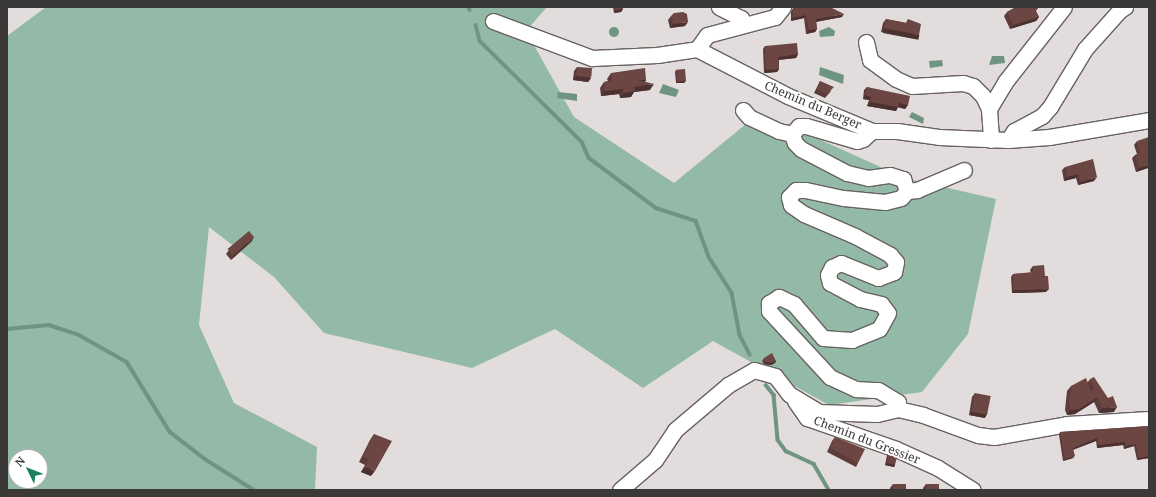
<!DOCTYPE html>
<style>
body{margin:0}
#map{position:relative;width:1156px;height:497px;overflow:hidden;background:#e3dcdc;font-family:"Noto Serif",serif}
div>[style]{position:absolute}
.green>*{inset:0;background:#93baa6}
.water>*{inset:0;background:#6e9582}
.round{border-radius:50%}
.stream>*{height:3.5px;margin:-1.75px;padding:0 1.75px;transform-origin:1.75px;border-radius:1.75px;background:#6e9582}
.roads{filter:drop-shadow(1px 0 #686261) drop-shadow(-1px 0 #686261) drop-shadow(0 1px #686261) drop-shadow(0 -1px #686261)}
.minor>*{height:15px;margin:-7.5px;padding:0 7.5px;transform-origin:7.5px;border-radius:7.5px;background:#fff}
.wall>*{inset:0;background:#5c3c3a}
.shaded-wall>*{inset:0;background:#4b312f;transform-origin:0 0}
.building>*{inset:0;background:#6b4643;transform-origin:0 0}
span{translate:-50% -50%;white-space:nowrap;text-align:center;line-height:1.15;-webkit-text-stroke:4px #fff;paint-order:stroke}
.street-label{font-size:12px;color:#3b3838}
.frame{position:absolute;inset:0;border:8px solid #3b3838;pointer-events:none}
.north{position:absolute;left:8px;top:449px;width:40px;height:40px;box-sizing:border-box;background:#fff;border:1px solid #b1afaf;border-radius:50%;rotate:313deg;font-size:11px;font-weight:700;line-height:16px;text-align:center;color:#3b3838}
.north::after{content:'';display:block;margin:auto;width:14px;height:18px;background:#1c825d;clip-path:polygon(50% 0,100% 100%,50% 72%,0 100%)}
</style>
<div id="map">
<div class="green">
<div style="clip-path:polygon(evenodd,46px 7px,547px 7px,526px 31px,574px 117px,674px 183px,746px 124px,794px 128px,905px 178px,996px 199px,968px 334px,922px 392px,829px 405px,713px 341px,643px 388px,555px 329px,472px 368px,324px 333px,274px 277px,209px 227px,199px 325px,234px 403px,317px 447px,315px 490px,7px 490px,7px 36px,46px 7px,16px 457px,40px 457px,40px 481px,16px 481px,16px 457px)"></div>
</div>
<div class="water">
<div class="round" style="left:609px;top:27px;width:10px;height:10px"></div>
<div style="clip-path:polygon(829px 27px,835px 31px,834px 36px,820px 37px,819px 31px)"></div>
<div style="clip-path:polygon(992px 56px,1004px 56px,1005px 63px,989px 65px)"></div>
<div style="clip-path:polygon(942px 60px,943px 66px,930px 68px,929px 61px)"></div>
<div style="clip-path:polygon(820px 67px,844px 75px,843px 84px,819px 75px)"></div>
<div style="clip-path:polygon(663px 84px,679px 90px,676px 97px,659px 93px)"></div>
<div style="clip-path:polygon(558px 92px,577px 94px,577px 101px,557px 98px)"></div>
<div style="clip-path:polygon(912px 112px,924px 118px,923px 124px,909px 117px)"></div>
</div>
<div class="stream">
<div style="left:469px;top:7px;width:3px;rotate:72deg"></div>
<div style="left:476px;top:25px;width:16px;rotate:76deg"></div>
<div style="left:480px;top:41px;width:144px;rotate:44.7deg"></div>
<div style="left:582px;top:142px;width:17px;rotate:66deg"></div>
<div style="left:589px;top:158px;width:84px;rotate:36.7deg"></div>
<div style="left:656px;top:208px;width:42px;rotate:18deg"></div>
<div style="left:696px;top:221px;width:38px;rotate:70deg"></div>
<div style="left:709px;top:257px;width:43px;rotate:57.4deg"></div>
<div style="left:732px;top:293px;width:43px;rotate:79.2deg"></div>
<div style="left:740px;top:335px;width:22px;rotate:63deg"></div>
<div style="left:7px;top:329px;width:42px;rotate:-5.4deg"></div>
<div style="left:49px;top:325px;width:32px;rotate:18deg"></div>
<div style="left:79px;top:335px;width:55px;rotate:29.4deg"></div>
<div style="left:127px;top:362px;width:82px;rotate:58.4deg"></div>
<div style="left:170px;top:432px;width:44px;rotate:37.6deg"></div>
<div style="left:205px;top:459px;width:58px;rotate:32.3deg"></div>
<div style="left:766px;top:385px;width:13px;rotate:51deg"></div>
<div style="left:774px;top:395px;width:45px;rotate:84.9deg"></div>
<div style="left:778px;top:440px;width:14px;rotate:54deg"></div>
<div style="left:786px;top:451px;width:31px;rotate:25deg"></div>
<div style="left:814px;top:464px;width:30px;rotate:60deg"></div>
</div>
<div class="roads">
<div class="minor">
<div style="left:719px;top:7px;width:25px;rotate:27deg"></div>
<div style="left:741px;top:18px;width:9px;rotate:111deg"></div>
<div style="left:493px;top:21px;width:106px;rotate:20.5deg"></div>
<div style="left:592px;top:58px;width:65px;rotate:-2.6deg"></div>
<div style="left:657px;top:55px;width:40px;rotate:-8.5deg"></div>
<div style="left:697px;top:49px;width:102px;rotate:27.3deg"></div>
<div style="left:788px;top:96px;width:91px;rotate:22.6deg"></div>
<div style="left:872px;top:131px;width:12px;rotate:138deg"></div>
<div style="left:863px;top:139px;width:6px;rotate:162deg"></div>
<div style="left:857px;top:141px;width:53px;rotate:-163.6deg"></div>
<div style="left:806px;top:126px;width:7px;rotate:180deg"></div>
<div style="left:799px;top:126px;width:11px;rotate:131deg"></div>
<div style="left:792px;top:134px;width:9px;rotate:72deg"></div>
<div style="left:795px;top:143px;width:8px;rotate:45deg"></div>
<div style="left:801px;top:149px;width:52px;rotate:27.6deg"></div>
<div style="left:847px;top:173px;width:22px;rotate:13deg"></div>
<div style="left:868px;top:178px;width:22px;rotate:-8deg"></div>
<div style="left:890px;top:175px;width:14px;rotate:17deg"></div>
<div style="left:903px;top:179px;width:13px;rotate:72deg"></div>
<div style="left:907px;top:191px;width:9px;rotate:131deg"></div>
<div style="left:901px;top:198px;width:16px;rotate:166deg"></div>
<div style="left:885px;top:202px;width:42px;rotate:-174.6deg"></div>
<div style="left:843px;top:198px;width:39px;rotate:-168deg"></div>
<div style="left:805px;top:190px;width:9px;rotate:180deg"></div>
<div style="left:796px;top:190px;width:10px;rotate:135deg"></div>
<div style="left:789px;top:197px;width:8px;rotate:76deg"></div>
<div style="left:791px;top:205px;width:16px;rotate:35deg"></div>
<div style="left:804px;top:214px;width:56px;rotate:23.3deg"></div>
<div style="left:855px;top:236px;width:40px;rotate:28deg"></div>
<div style="left:890px;top:255px;width:9px;rotate:49deg"></div>
<div style="left:896px;top:262px;width:10px;rotate:101deg"></div>
<div style="left:894px;top:272px;width:17px;rotate:159deg"></div>
<div style="left:878px;top:278px;width:40px;rotate:-158deg"></div>
<div style="left:841px;top:263px;width:10px;rotate:156deg"></div>
<div style="left:832px;top:267px;width:9px;rotate:117deg"></div>
<div style="left:828px;top:275px;width:8px;rotate:76deg"></div>
<div style="left:830px;top:283px;width:34px;rotate:28deg"></div>
<div style="left:860px;top:299px;width:22px;rotate:13deg"></div>
<div style="left:881px;top:304px;width:11px;rotate:52deg"></div>
<div style="left:888px;top:313px;width:18px;rotate:119deg"></div>
<div style="left:879px;top:329px;width:29px;rotate:158deg"></div>
<div style="left:852px;top:340px;width:29px;rotate:-176deg"></div>
<div style="left:823px;top:338px;width:45px;rotate:-130.5deg"></div>
<div style="left:794px;top:304px;width:17px;rotate:-155deg"></div>
<div style="left:779px;top:297px;width:12px;rotate:149deg"></div>
<div style="left:769px;top:303px;width:8px;rotate:90deg"></div>
<div style="left:769px;top:311px;width:90px;rotate:47.3deg"></div>
<div style="left:830px;top:377px;width:29px;rotate:25deg"></div>
<div style="left:856px;top:389px;width:22px;rotate:3deg"></div>
<div style="left:878px;top:390px;width:23px;rotate:31deg"></div>
<div style="left:898px;top:402px;width:7px;rotate:90deg"></div>
<div style="left:866px;top:42px;width:18px;rotate:77deg"></div>
<div style="left:870px;top:60px;width:32px;rotate:36deg"></div>
<div style="left:896px;top:79px;width:17px;rotate:24deg"></div>
<div style="left:912px;top:86px;width:51px;rotate:-3.4deg"></div>
<div style="left:963px;top:83px;width:10px;rotate:17deg"></div>
<div style="left:973px;top:86px;width:14px;rotate:45deg"></div>
<div style="left:983px;top:96px;width:14px;rotate:65deg"></div>
<div style="left:989px;top:109px;width:31px;rotate:86deg"></div>
<div style="left:697px;top:49px;width:17px;rotate:-54deg"></div>
<div style="left:707px;top:35px;width:70px;rotate:-14.8deg"></div>
<div style="left:775px;top:17px;width:13px;rotate:-51deg"></div>
<div style="left:989px;top:109px;width:31px;rotate:-59deg"></div>
<div style="left:1005px;top:82px;width:95px;rotate:-51.8deg"></div>
<div style="left:743px;top:110px;width:9px;rotate:49deg"></div>
<div style="left:749px;top:117px;width:33px;rotate:25deg"></div>
<div style="left:779px;top:131px;width:13px;rotate:13deg"></div>
<div style="left:872px;top:131px;width:25px"></div>
<div style="left:897px;top:131px;width:42px;rotate:8.1deg"></div>
<div style="left:939px;top:137px;width:69px;rotate:2.5deg"></div>
<div style="left:1008px;top:140px;width:41px;rotate:-4.2deg"></div>
<div style="left:1049px;top:137px;width:101px;rotate:-9.6deg"></div>
<div style="left:1008px;top:140px;width:11px;rotate:-56deg"></div>
<div style="left:1014px;top:131px;width:32px;rotate:-28deg"></div>
<div style="left:1042px;top:116px;width:12px;rotate:-48deg"></div>
<div style="left:1050px;top:107px;width:68px;rotate:-58.9deg"></div>
<div style="left:1085px;top:49px;width:52px;rotate:-48.1deg"></div>
<div style="left:1120px;top:10px;width:6px;rotate:-31deg"></div>
<div style="left:907px;top:191px;width:10px;rotate:-6deg"></div>
<div style="left:917px;top:190px;width:51px;rotate:-23.1deg"></div>
<div style="left:795px;top:401px;width:21px;rotate:55deg"></div>
<div style="left:807px;top:418px;width:94px;rotate:19.2deg"></div>
<div style="left:896px;top:449px;width:46px;rotate:24.3deg"></div>
<div style="left:938px;top:468px;width:41px;rotate:32.2deg"></div>
<div style="left:620px;top:490px;width:46px;rotate:-40.6deg"></div>
<div style="left:655px;top:460px;width:36px;rotate:-56deg"></div>
<div style="left:675px;top:430px;width:70px;rotate:-40.3deg"></div>
<div style="left:728px;top:385px;width:30px;rotate:-30deg"></div>
<div style="left:754px;top:370px;width:22px;rotate:16deg"></div>
<div style="left:775px;top:376px;width:23px;rotate:52deg"></div>
<div style="left:789px;top:394px;width:35px;rotate:31deg"></div>
<div style="left:819px;top:412px;width:58px;rotate:2deg"></div>
<div style="left:877px;top:414px;width:22px;rotate:-13deg"></div>
<div style="left:898px;top:409px;width:26px;rotate:13deg"></div>
<div style="left:923px;top:415px;width:59px;rotate:20deg"></div>
<div style="left:978px;top:435px;width:16px;rotate:7deg"></div>
<div style="left:994px;top:437px;width:74px;rotate:-10.1deg"></div>
<div style="left:1067px;top:424px;width:82px;rotate:-3.5deg"></div>
</div>
</div>
<div class="wall">
<div style="clip-path:polygon(613px 7px,623px 7px,623px 9px,621px 12px,614px 13px)"></div>
<div style="clip-path:polygon(1016px 7px,1038px 7px,1038px 8px,1036px 11px,1039px 17px,1036px 21px,1010px 29px,1004px 16px,1007px 12px)"></div>
<div style="clip-path:polygon(793px 8px,842px 17px,816px 22px,817px 29px,815px 32px,806px 34px,804px 18px,791px 21px,791px 12px)"></div>
<div style="clip-path:polygon(671px 16px,685px 26px,670px 28px,668px 20px)"></div>
<div style="clip-path:polygon(886px 19px,906px 23px,908px 19px,916px 39px,881px 32px,883px 23px)"></div>
<div style="clip-path:polygon(765px 46px,798px 54px,796px 58px,779px 60px,779px 69px,777px 72px,764px 73px,763px 49px)"></div>
<div style="clip-path:polygon(577px 67px,591px 78px,588px 82px,573px 80px,574px 71px)"></div>
<div style="clip-path:polygon(676px 70px,684px 83px,676px 83px,675px 72px)"></div>
<div style="clip-path:polygon(611px 73px,646px 80px,645px 82px,650px 90px,634px 92px,631px 97px,620px 98px,619px 94px,601px 96px,600px 88px,604px 82px,608px 81px,607px 79px)"></div>
<div style="clip-path:polygon(820px 81px,831px 91px,825px 98px,814px 93px)"></div>
<div style="clip-path:polygon(867px 87px,908px 105px,905px 109px,898px 107px,896px 111px,867px 106px,869px 100px,863px 99px,864px 90px)"></div>
<div style="clip-path:polygon(1137px 141px,1148px 168px,1136px 172px,1132px 158px,1135px 155px,1137px 154px,1134px 145px)"></div>
<div style="clip-path:polygon(1065px 167px,1094px 181px,1078px 185px,1076px 178px,1064px 181px,1062px 170px)"></div>
<div style="clip-path:polygon(252px 241px,231px 260px,226px 254px,229px 250px)"></div>
<div style="clip-path:polygon(1033px 266px,1046px 292px,1012px 293px,1011px 277px,1013px 274px,1031px 273px,1030px 270px)"></div>
<div style="clip-path:polygon(764px 358px,776px 361px,775px 363px,771px 365px,764px 364px,762px 361px)"></div>
<div style="clip-path:polygon(1090px 379px,1114px 412px,1099px 413px,1094px 402px,1075px 414px,1067px 415px,1065px 410px,1067px 391px,1071px 386px,1088px 382px)"></div>
<div style="clip-path:polygon(975px 393px,985px 418px,969px 415px,972px 397px)"></div>
<div style="clip-path:polygon(1149px 426px,1149px 458px,1137px 460px,1134px 446px,1124px 449px,1123px 445px,1097px 448px,1096px 441px,1073px 450px,1073px 458px,1063px 461px,1059px 435px,1060px 432px)"></div>
<div style="clip-path:polygon(374px 434px,371px 476px,361px 472px,365px 465px,359px 462px,370px 440px)"></div>
<div style="clip-path:polygon(835px 437px,858px 463px,856px 467px,827px 452px,832px 441px)"></div>
<div style="clip-path:polygon(889px 453px,895px 465px,894px 467px,885px 465px,887px 455px)"></div>
<div style="clip-path:polygon(893px 484px,906px 490px,890px 490px,890px 488px)"></div>
<div style="clip-path:polygon(926px 484px,939px 490px,923px 490px,923px 488px)"></div>
</div>
<div class="shaded-wall">
<div style="clip-path:polygon(623px 9px,621px 12px,614px 13px,616px 10px)"></div>
<div style="clip-path:polygon(844px 14px,842px 17px,814px 22px,816px 19px)"></div>
<div style="clip-path:polygon(806px 15px,804px 18px,791px 21px,793px 18px)"></div>
<div style="clip-path:polygon(1039px 17px,1036px 21px,1010px 29px,1013px 25px)"></div>
<div style="clip-path:polygon(688px 22px,685px 26px,670px 28px,673px 24px)"></div>
<div style="left:884px;top:28px;width:36px;height:5px;rotate:11deg"></div>
<div style="clip-path:polygon(817px 29px,815px 32px,806px 34px,809px 30px)"></div>
<div style="clip-path:polygon(798px 54px,796px 58px,776px 60px,778px 57px)"></div>
<div style="clip-path:polygon(779px 69px,777px 72px,764px 73px,766px 70px)"></div>
<div style="clip-path:polygon(576px 76px,591px 78px,588px 82px,573px 80px)"></div>
<div style="clip-path:polygon(638px 80px,646px 80px,642px 85px)"></div>
<div style="clip-path:polygon(677px 81px,686px 81px,684px 83px,676px 83px)"></div>
<div style="clip-path:polygon(654px 84px,650px 90px,634px 92px,631px 97px,620px 98px,624px 93px,634px 87px)"></div>
<div style="clip-path:polygon(623px 89px,619px 94px,601px 96px,605px 91px)"></div>
<div style="clip-path:polygon(865px 95px,871px 97px,869px 100px,863px 99px)"></div>
<div style="clip-path:polygon(870px 102px,898px 107px,896px 111px,867px 106px)"></div>
<div style="clip-path:polygon(899px 103px,908px 105px,905px 109px,897px 107px)"></div>
<div style="clip-path:polygon(1149px 165px,1149px 166px,1148px 168px,1136px 172px,1139px 168px)"></div>
<div style="clip-path:polygon(1079px 174px,1076px 178px,1064px 181px,1067px 177px)"></div>
<div style="clip-path:polygon(1097px 177px,1094px 181px,1078px 185px,1080px 182px)"></div>
<div style="clip-path:polygon(254px 237px,252px 241px,231px 260px,234px 256px)"></div>
<div style="clip-path:polygon(1049px 289px,1046px 292px,1012px 293px,1014px 290px)"></div>
<div style="clip-path:polygon(776px 361px,775px 363px,771px 365px,764px 364px,765px 362px)"></div>
<div style="clip-path:polygon(1098px 397px,1094px 402px,1075px 414px,1067px 415px,1071px 410px)"></div>
<div style="clip-path:polygon(1117px 407px,1114px 412px,1099px 413px,1102px 408px)"></div>
<div style="clip-path:polygon(971px 412px,987px 414px,985px 418px,969px 415px)"></div>
<div style="clip-path:polygon(1097px 438px,1096px 441px,1071px 450px,1073px 448px)"></div>
<div style="clip-path:polygon(1125px 442px,1123px 445px,1097px 448px,1098px 445px)"></div>
<div style="clip-path:polygon(1136px 444px,1134px 446px,1124px 449px,1126px 446px)"></div>
<div style="clip-path:polygon(1075px 456px,1073px 458px,1063px 461px,1065px 459px)"></div>
<div style="clip-path:polygon(1149px 456px,1149px 458px,1137px 460px,1139px 458px)"></div>
<div style="clip-path:polygon(887px 463px,895px 465px,894px 467px,885px 465px)"></div>
<div style="clip-path:polygon(365px 467px,375px 471px,371px 476px,361px 472px)"></div>
</div>
<div class="building">
<div style="clip-path:polygon(615px 7px,623px 7px,623px 9px,616px 10px)"></div>
<div style="clip-path:polygon(802px 7px,830px 7px,844px 14px,816px 19px,817px 29px,809px 30px,806px 15px,793px 18px,793px 8px)"></div>
<div style="clip-path:polygon(1016px 7px,1037px 7px,1038px 8px,1035px 10px,1039px 17px,1013px 25px,1007px 12px)"></div>
<div style="clip-path:polygon(683px 12px,687px 14px,688px 22px,673px 24px,671px 16px,674px 13px)"></div>
<div style="clip-path:polygon(886px 19px,907px 23px,908px 19px,921px 24px,919px 35px,884px 28px)"></div>
<div style="clip-path:polygon(797px 43px,798px 54px,778px 57px,779px 69px,766px 70px,765px 46px)"></div>
<div style="left:577px;top:67px;width:15px;height:9px;rotate:4deg"></div>
<div style="clip-path:polygon(645px 68px,646px 80px,638px 80px,654px 84px,634px 87px,635px 91px,624px 93px,623px 89px,605px 91px,604px 82px,612px 81px,611px 73px)"></div>
<div style="left:685px;top:69px;width:12px;height:9px;rotate:85deg"></div>
<div style="clip-path:polygon(820px 81px,834px 87px,827px 94px,817px 89px)"></div>
<div style="clip-path:polygon(867px 87px,910px 96px,908px 105px,899px 103px,898px 107px,870px 102px,871px 97px,865px 95px)"></div>
<div style="clip-path:polygon(1149px 137px,1149px 165px,1139px 168px,1135px 155px,1140px 153px,1137px 141px)"></div>
<div style="clip-path:polygon(1093px 159px,1097px 177px,1080px 182px,1079px 174px,1067px 177px,1065px 167px)"></div>
<div style="left:249px;top:231px;width:8px;height:28px;rotate:50deg"></div>
<div style="clip-path:polygon(1044px 265px,1045px 276px,1048px 276px,1049px 289px,1014px 290px,1013px 274px,1033px 272px,1033px 266px)"></div>
<div style="clip-path:polygon(772px 353px,776px 361px,772px 363px,765px 362px,764px 358px)"></div>
<div style="clip-path:polygon(1094px 377px,1108px 398px,1113px 396px,1117px 407px,1102px 408px,1098px 397px,1079px 409px,1071px 410px,1069px 405px,1071px 386px,1086px 378px,1091px 391px,1094px 389px,1090px 379px)"></div>
<div style="left:975px;top:393px;width:16px;height:19px;rotate:11deg"></div>
<div style="clip-path:polygon(1149px 426px,1149px 456px,1139px 458px,1136px 444px,1126px 446px,1125px 442px,1098px 445px,1097px 438px,1073px 448px,1075px 456px,1065px 459px,1060px 432px)"></div>
<div style="clip-path:polygon(374px 434px,392px 441px,375px 471px,365px 467px,369px 460px,363px 456px)"></div>
<div style="clip-path:polygon(835px 437px,865px 449px,858px 463px,830px 448px)"></div>
<div style="clip-path:polygon(889px 453px,897px 457px,895px 465px,887px 463px)"></div>
<div style="left:893px;top:484px;width:13px;height:6px"></div>
<div style="left:926px;top:484px;width:13px;height:6px"></div>
</div>
<div class="street-label">
<span style="left:813px;top:105px;rotate:23deg">Chemin du Berger</span>
<span style="left:867px;top:440px;rotate:21deg">Chemin du Gressier</span>
</div>
<div class="frame"></div>
<div class="north">N</div>
</div>
